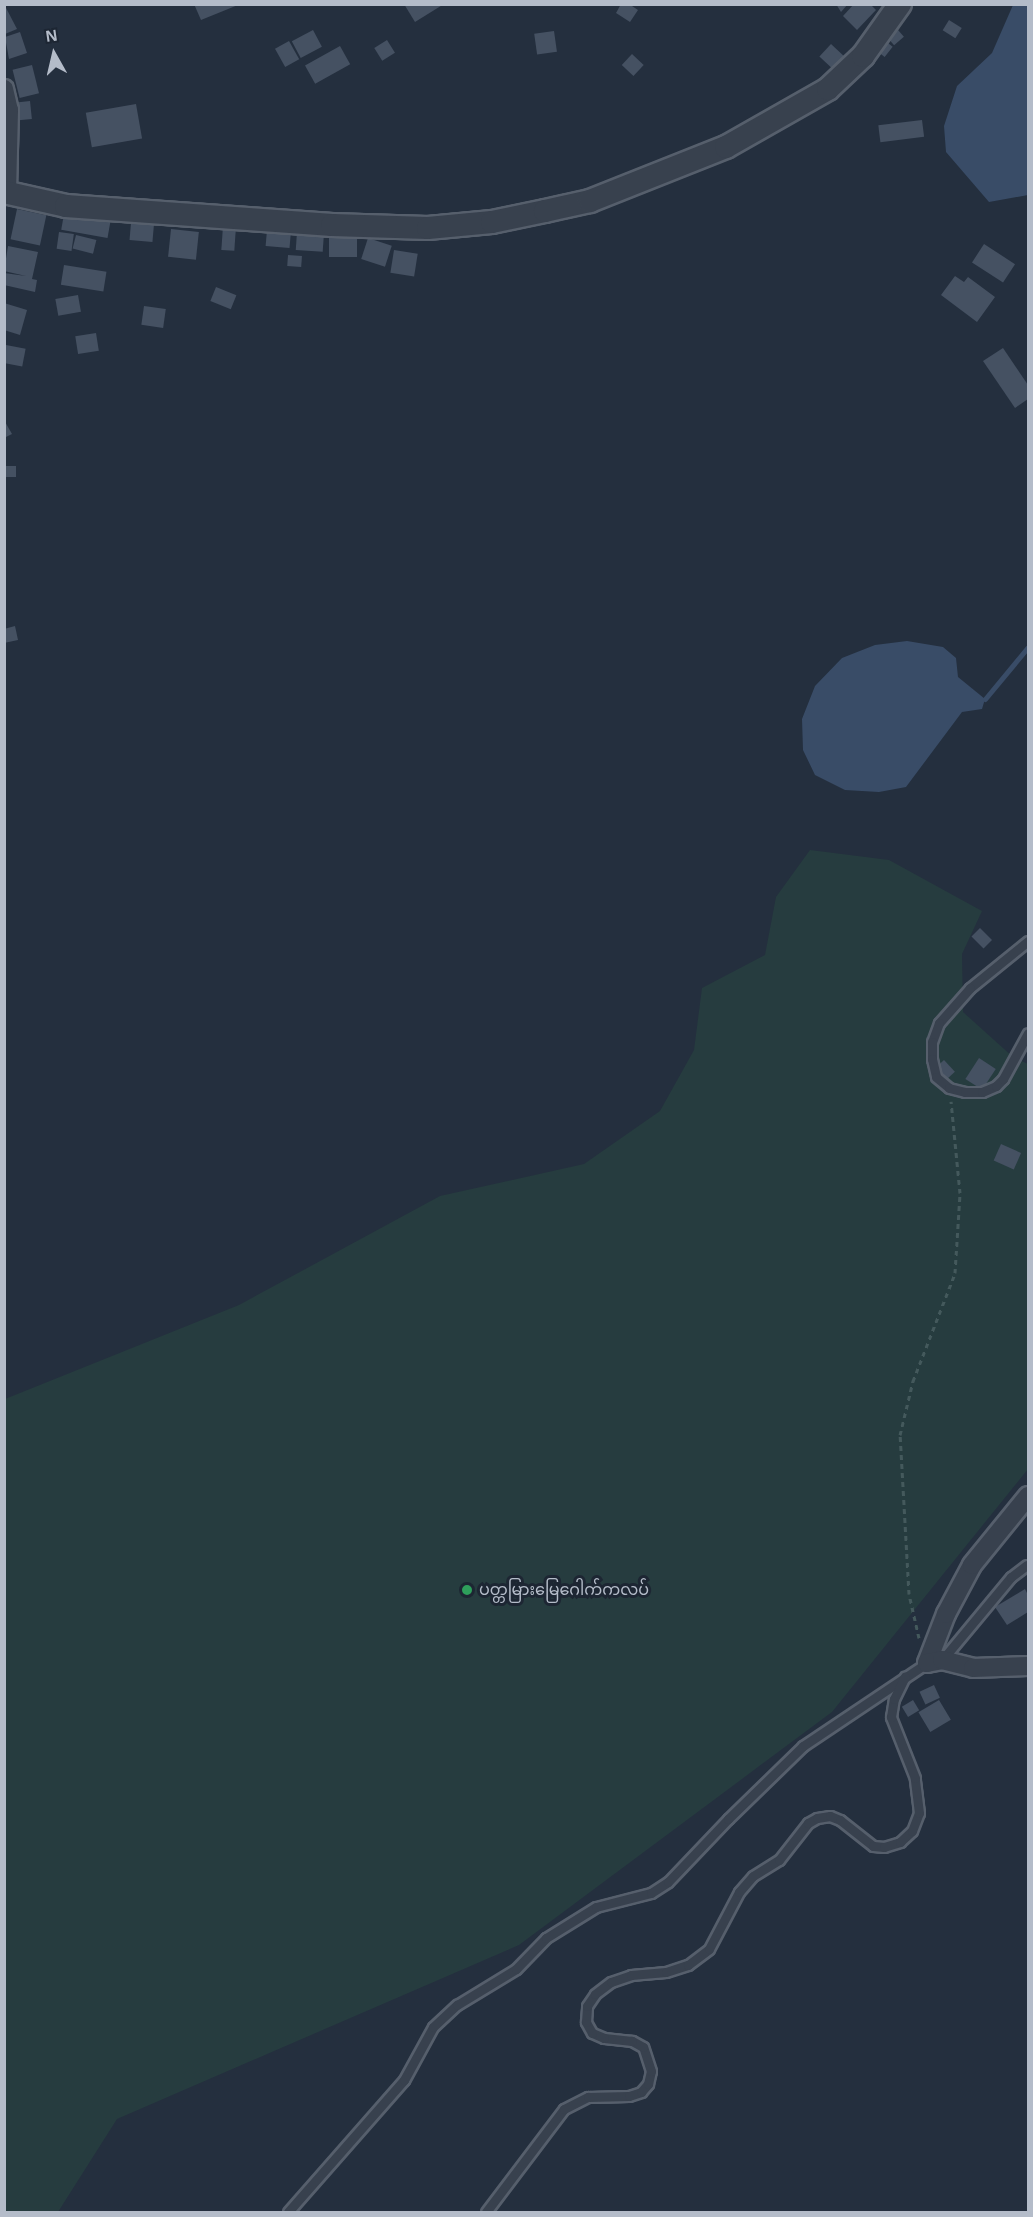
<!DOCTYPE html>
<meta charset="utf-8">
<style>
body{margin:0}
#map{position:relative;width:1033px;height:2217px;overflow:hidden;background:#242f3e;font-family:Arial,"Noto Sans Myanmar",sans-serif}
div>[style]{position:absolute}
.green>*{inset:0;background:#263c3f}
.water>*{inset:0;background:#394c67}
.stream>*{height:5px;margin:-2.5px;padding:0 2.5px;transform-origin:2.5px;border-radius:2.5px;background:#394c67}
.building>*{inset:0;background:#455162;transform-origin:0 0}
.path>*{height:3px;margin-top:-1.5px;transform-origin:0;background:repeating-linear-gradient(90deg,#44595c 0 4.5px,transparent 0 9px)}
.roads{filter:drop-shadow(2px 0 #565f6c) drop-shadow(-2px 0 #565f6c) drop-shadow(0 2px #565f6c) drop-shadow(0 -2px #565f6c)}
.service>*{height:9px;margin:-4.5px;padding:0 4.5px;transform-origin:4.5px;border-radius:4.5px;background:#38414e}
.minor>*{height:18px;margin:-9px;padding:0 9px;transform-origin:9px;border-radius:9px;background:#38414e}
.tertiary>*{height:22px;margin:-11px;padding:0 11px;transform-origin:11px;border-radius:11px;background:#38414e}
.dots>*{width:16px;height:16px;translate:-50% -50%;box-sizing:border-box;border:3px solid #1d2633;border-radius:50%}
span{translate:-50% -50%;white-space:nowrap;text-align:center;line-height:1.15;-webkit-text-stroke:6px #1d2633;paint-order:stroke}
.poi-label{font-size:16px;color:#b4bcc9}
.left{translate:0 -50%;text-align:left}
.frame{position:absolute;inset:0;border:6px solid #b4bcc9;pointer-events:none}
.north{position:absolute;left:24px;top:24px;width:60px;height:60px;-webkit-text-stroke:4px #1d2633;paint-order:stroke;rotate:352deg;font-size:16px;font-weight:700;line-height:24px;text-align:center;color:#b4bcc9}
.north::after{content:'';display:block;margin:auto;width:21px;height:27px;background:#b4bcc9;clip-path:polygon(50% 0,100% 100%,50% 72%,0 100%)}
</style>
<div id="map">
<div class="green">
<div style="clip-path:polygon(810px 850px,889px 860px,982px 911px,962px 954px,963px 1012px,1013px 1057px,1028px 1064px,1028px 1469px,832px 1712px,519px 1945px,117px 2119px,58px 2212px,5px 2212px,5px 1399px,239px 1305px,440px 1196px,584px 1164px,660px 1111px,694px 1050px,702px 988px,765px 955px,776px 897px)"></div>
</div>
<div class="water">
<div style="clip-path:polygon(1013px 5px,1028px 5px,1028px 195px,989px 202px,946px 152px,944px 126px,957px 86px,992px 53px)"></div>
<div style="clip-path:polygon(907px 641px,943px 647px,956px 658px,958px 677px,985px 699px,982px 709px,962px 712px,906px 787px,879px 792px,845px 790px,815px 775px,803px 750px,802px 719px,815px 686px,842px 658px,875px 645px)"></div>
</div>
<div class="stream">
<div style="left:985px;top:699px;width:67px;rotate:-50.4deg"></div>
</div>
<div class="building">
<div style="clip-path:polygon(4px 4px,17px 29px,5px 34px,4px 33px)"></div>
<div style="clip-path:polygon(194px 4px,238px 4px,238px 5px,201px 20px)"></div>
<div style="clip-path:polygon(404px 4px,444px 4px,415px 22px)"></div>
<div style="clip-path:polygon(621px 4px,629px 4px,638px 10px,630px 22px,616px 13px)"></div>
<div style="clip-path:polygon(836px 4px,848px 4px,841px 12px)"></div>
<div style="clip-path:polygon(854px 4px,870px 4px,876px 10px,857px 30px,843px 16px)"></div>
<div style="left:949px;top:20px;width:15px;height:12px;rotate:32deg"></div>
<div style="left:313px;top:30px;width:19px;height:24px;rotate:62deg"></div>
<div style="left:898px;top:30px;width:9px;height:13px;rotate:49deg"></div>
<div style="left:554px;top:31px;width:21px;height:20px;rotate:82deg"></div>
<div style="clip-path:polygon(20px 32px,27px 53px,9px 59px,5px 37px)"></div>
<div style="left:387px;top:40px;width:15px;height:15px;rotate:58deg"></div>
<div style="left:884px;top:40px;width:11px;height:13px;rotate:38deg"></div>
<div style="left:289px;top:41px;width:21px;height:16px;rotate:61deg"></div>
<div style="left:831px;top:44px;width:19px;height:17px;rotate:43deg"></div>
<div style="left:340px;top:46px;width:21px;height:40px;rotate:61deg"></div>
<div style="left:632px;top:54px;width:16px;height:15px;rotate:43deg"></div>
<div style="left:32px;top:65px;width:29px;height:20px;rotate:76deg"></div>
<div style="left:30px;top:101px;width:18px;height:16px;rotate:84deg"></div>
<div style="left:136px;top:104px;width:35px;height:51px;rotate:80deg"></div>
<div style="left:922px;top:120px;width:17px;height:44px;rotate:83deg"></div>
<div style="left:17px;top:209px;width:30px;height:31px;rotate:12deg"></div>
<div style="left:64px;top:214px;width:47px;height:16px;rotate:10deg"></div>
<div style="left:131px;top:223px;width:23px;height:17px;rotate:5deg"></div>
<div style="left:223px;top:226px;width:13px;height:24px;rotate:4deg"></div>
<div style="left:171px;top:229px;width:28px;height:28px;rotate:6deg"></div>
<div style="left:267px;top:230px;width:24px;height:16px;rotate:5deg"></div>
<div style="left:59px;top:232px;width:15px;height:17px;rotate:8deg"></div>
<div style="left:297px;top:232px;width:27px;height:18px;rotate:4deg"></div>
<div style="left:329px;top:233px;width:28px;height:24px"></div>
<div style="left:76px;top:235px;width:21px;height:14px;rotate:14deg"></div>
<div style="left:368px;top:238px;width:25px;height:22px;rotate:18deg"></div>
<div style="left:984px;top:244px;width:37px;height:22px;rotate:33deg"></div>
<div style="clip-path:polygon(8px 246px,38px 252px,32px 279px,37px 280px,35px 292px,4px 285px,4px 273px,26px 276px,4px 271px)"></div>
<div style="left:394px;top:250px;width:24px;height:23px;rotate:9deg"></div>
<div style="left:288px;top:255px;width:14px;height:11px;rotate:4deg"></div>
<div style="left:64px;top:265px;width:43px;height:20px;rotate:9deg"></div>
<div style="clip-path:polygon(955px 276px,964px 282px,968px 277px,995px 297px,977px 322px,941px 295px)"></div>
<div style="left:216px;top:287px;width:22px;height:15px;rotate:22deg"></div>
<div style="left:78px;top:295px;width:17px;height:23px;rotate:80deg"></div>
<div style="clip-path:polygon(4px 303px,27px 310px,20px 335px,4px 330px)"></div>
<div style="left:144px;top:306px;width:22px;height:19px;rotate:8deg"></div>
<div style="left:96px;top:333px;width:18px;height:21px;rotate:81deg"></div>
<div style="left:6px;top:345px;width:20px;height:18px;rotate:11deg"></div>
<div style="clip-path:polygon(1003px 348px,1028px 385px,1028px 399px,1015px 408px,983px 361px)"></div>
<div style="clip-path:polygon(4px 420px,12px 434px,4px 438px)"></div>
<div style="left:16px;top:466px;width:11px;height:11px;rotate:90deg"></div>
<div style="clip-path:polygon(15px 626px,18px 640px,4px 643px,4px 629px)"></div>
<div style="left:980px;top:928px;width:17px;height:12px;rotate:45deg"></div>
<div style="left:979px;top:1058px;width:20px;height:25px;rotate:33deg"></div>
<div style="left:944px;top:1060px;width:16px;height:17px;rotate:47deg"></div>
<div style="left:1001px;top:1144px;width:22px;height:18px;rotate:24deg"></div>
<div style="clip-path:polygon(1025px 1589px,1028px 1595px,1028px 1612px,1007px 1625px,995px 1607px)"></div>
<div style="left:934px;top:1685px;width:14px;height:16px;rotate:65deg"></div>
<div style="left:913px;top:1700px;width:12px;height:13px;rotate:59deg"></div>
<div style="left:939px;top:1700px;width:23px;height:24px;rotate:59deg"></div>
</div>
<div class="path">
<div style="left:919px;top:1638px;width:45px;rotate:-102.8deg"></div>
<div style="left:909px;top:1594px;width:159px;rotate:-93.2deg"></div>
<div style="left:900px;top:1435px;width:56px;rotate:-76.5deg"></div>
<div style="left:913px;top:1381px;width:116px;rotate:-68.7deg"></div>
<div style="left:955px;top:1273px;width:80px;rotate:-86.4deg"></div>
<div style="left:960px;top:1193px;width:92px;rotate:-95.6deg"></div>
</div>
<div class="roads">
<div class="service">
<div style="left:1028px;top:941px;width:75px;rotate:141deg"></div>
<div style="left:970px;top:988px;width:47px;rotate:131.5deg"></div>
<div style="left:939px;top:1023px;width:20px;rotate:110deg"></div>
<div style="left:932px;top:1042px;width:17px;rotate:90deg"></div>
<div style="left:932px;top:1059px;width:18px;rotate:77deg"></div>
<div style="left:936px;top:1077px;width:17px;rotate:40deg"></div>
<div style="left:949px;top:1088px;width:16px;rotate:14deg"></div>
<div style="left:965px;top:1092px;width:17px"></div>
<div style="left:982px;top:1092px;width:15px;rotate:-23deg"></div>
<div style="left:996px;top:1086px;width:10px;rotate:-45deg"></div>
<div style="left:1003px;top:1079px;width:52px;rotate:-61.5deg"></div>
<div style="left:942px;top:1660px;width:108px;rotate:-50.3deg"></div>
<div style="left:1011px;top:1577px;width:20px;rotate:-37deg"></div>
<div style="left:288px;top:2212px;width:176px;rotate:-48.7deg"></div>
<div style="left:404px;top:2080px;width:60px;rotate:-61.3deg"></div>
<div style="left:433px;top:2027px;width:33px;rotate:-43deg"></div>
<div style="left:457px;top:2005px;width:69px;rotate:-31.4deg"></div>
<div style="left:516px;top:1969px;width:43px;rotate:-45.9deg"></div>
<div style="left:546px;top:1938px;width:59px;rotate:-31.8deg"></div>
<div style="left:596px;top:1907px;width:57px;rotate:-14.3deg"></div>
<div style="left:651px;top:1893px;width:20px;rotate:-33deg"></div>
<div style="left:668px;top:1882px;width:87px;rotate:-46.4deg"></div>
<div style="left:728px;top:1819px;width:105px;rotate:-44.2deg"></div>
<div style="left:803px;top:1746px;width:149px;rotate:-33.8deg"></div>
<div style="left:486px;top:2212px;width:129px;rotate:-52.9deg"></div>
<div style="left:564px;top:2109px;width:27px;rotate:-27deg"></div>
<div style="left:588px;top:2097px;width:41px;rotate:-1.4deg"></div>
<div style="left:629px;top:2096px;width:13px;rotate:-18deg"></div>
<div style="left:641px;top:2092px;width:11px;rotate:-49deg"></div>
<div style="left:648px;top:2084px;width:13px;rotate:-77deg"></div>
<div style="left:651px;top:2071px;width:25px;rotate:-108deg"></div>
<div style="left:643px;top:2047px;width:13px;rotate:-151deg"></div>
<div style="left:632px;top:2041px;width:28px;rotate:-174deg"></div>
<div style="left:604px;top:2038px;width:13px;rotate:-157deg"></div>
<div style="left:592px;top:2033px;width:13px;rotate:-119deg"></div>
<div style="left:586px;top:2022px;width:16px;rotate:-86deg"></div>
<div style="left:587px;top:2006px;width:14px;rotate:-56deg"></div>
<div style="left:595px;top:1994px;width:20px;rotate:-37deg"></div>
<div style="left:611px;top:1982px;width:21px;rotate:-19deg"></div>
<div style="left:631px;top:1975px;width:35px;rotate:-5deg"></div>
<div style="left:666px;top:1972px;width:23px;rotate:-18deg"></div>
<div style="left:688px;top:1965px;width:26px;rotate:-37deg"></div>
<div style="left:709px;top:1949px;width:64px;rotate:-62.2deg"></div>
<div style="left:739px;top:1892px;width:21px;rotate:-49deg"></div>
<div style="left:753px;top:1876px;width:31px;rotate:-32deg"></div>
<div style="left:779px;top:1860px;width:47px;rotate:-51.9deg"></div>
<div style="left:808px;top:1823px;width:10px;rotate:-29deg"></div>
<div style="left:817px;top:1818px;width:13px;rotate:-9deg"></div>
<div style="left:830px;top:1816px;width:11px;rotate:22deg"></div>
<div style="left:840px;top:1820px;width:42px;rotate:38.2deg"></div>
<div style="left:873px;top:1846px;width:11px;rotate:5deg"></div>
<div style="left:884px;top:1847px;width:17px;rotate:-17deg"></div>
<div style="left:900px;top:1842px;width:16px;rotate:-43deg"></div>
<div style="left:912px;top:1831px;width:19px;rotate:-69deg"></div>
<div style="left:919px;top:1813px;width:35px;rotate:-97deg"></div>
<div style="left:915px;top:1778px;width:66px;rotate:-111.5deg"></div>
<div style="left:891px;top:1717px;width:18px;rotate:-81deg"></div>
<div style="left:894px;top:1699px;width:25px;rotate:-64deg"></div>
</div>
<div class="minor">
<div style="left:4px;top:89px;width:22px;rotate:77deg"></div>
<div style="left:9px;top:110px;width:82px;rotate:91.4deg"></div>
<div style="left:927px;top:1663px;width:53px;rotate:-68.8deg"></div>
<div style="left:946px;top:1614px;width:55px;rotate:-62deg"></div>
<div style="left:972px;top:1565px;width:89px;rotate:-50.9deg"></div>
<div style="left:927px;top:1663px;width:15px;rotate:-11deg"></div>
<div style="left:942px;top:1660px;width:32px;rotate:14deg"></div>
<div style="left:973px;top:1668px;width:55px;rotate:-2.1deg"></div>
</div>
<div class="tertiary">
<div style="left:4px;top:192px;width:64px;rotate:12.7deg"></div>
<div style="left:66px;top:206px;width:267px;rotate:4.1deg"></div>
<div style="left:332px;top:225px;width:96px;rotate:1.8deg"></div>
<div style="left:428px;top:228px;width:64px;rotate:-5.4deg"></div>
<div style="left:492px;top:222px;width:54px;rotate:-11.7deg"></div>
<div style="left:545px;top:211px;width:46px;rotate:-12.5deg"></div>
<div style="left:590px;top:201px;width:146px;rotate:-21.7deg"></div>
<div style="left:726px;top:147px;width:117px;rotate:-29.6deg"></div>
<div style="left:828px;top:89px;width:48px;rotate:-43.3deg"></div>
<div style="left:863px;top:56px;width:64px;rotate:-54.6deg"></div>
</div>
</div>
<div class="dots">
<div style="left:467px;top:1590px;background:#2e9e5b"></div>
</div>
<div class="poi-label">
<span class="left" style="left:479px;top:1590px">ပတ္တမြားမြေဂေါက်ကလပ်</span>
</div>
<div class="frame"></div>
<div class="north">N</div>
</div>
